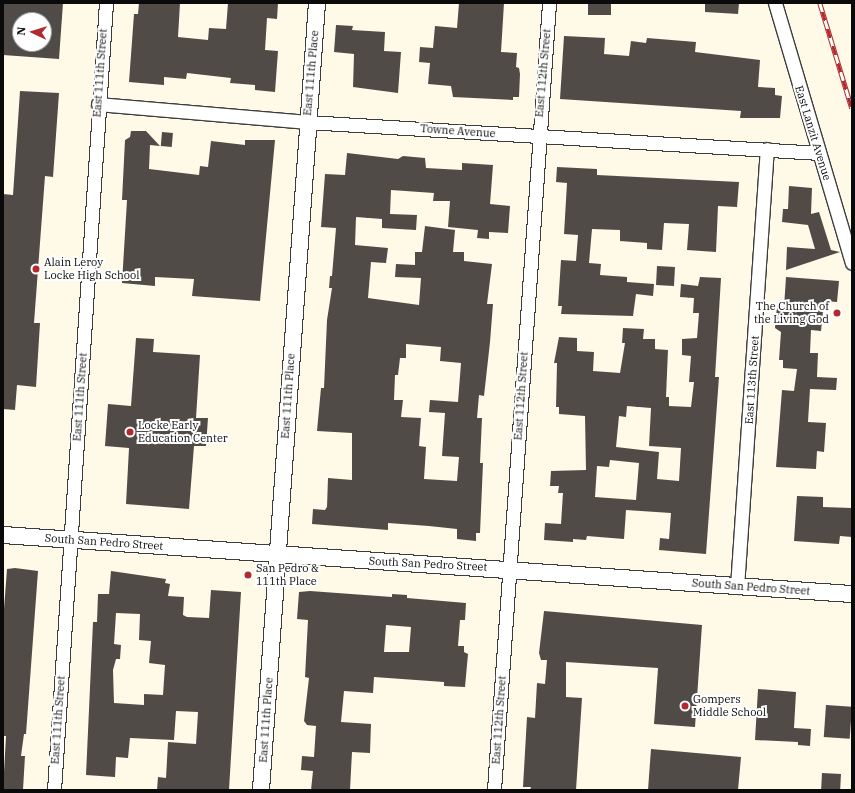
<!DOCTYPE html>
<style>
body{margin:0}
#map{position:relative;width:855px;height:793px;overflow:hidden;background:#fefae7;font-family:"IBM Plex Serif",serif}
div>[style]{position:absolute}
.building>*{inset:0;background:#514b47;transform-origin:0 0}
.roads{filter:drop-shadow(1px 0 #3d3d3d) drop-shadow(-1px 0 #3d3d3d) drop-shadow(0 1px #3d3d3d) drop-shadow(0 -1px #3d3d3d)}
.minor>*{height:13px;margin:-6.5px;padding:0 6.5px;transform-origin:6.5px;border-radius:6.5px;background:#fff}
.tertiary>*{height:16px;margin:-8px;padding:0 8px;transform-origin:8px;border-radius:8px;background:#fff}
.rail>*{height:4.5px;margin-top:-2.25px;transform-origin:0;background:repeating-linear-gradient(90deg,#fff 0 9px,#b12a2d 0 18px);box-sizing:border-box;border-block:1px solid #b12a2d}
.dots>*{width:11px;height:11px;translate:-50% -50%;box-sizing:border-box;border:2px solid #fff;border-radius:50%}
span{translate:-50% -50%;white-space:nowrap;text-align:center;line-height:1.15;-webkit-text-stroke:4px #fff;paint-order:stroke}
.street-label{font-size:11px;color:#0a0a0a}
.poi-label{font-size:11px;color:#0a0a0a}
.left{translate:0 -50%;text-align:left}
.right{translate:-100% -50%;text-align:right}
.frame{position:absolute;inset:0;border:4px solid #0a0a0a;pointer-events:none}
.north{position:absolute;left:12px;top:12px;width:40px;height:40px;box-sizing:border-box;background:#fff;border:1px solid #9d9d9d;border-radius:50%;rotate:274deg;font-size:11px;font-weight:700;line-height:16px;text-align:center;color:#0a0a0a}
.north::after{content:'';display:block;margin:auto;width:14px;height:18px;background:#b12a2d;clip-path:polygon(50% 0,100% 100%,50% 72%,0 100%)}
</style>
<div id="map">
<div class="building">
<div style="clip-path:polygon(evenodd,3px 3px,63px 3px,59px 59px,3px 55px,3px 3px,20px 20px,44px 20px,44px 44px,20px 44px,20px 20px)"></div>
<div style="clip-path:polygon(139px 3px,180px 3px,178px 37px,208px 40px,209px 28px,226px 29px,228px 3px,278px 3px,277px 19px,267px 18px,265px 50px,278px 51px,275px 92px,255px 90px,255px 85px,230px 83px,231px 78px,187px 73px,186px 79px,164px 77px,164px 85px,129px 82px,134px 14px,138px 14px)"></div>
<div style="clip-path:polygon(459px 3px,504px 3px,501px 52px,517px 53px,516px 67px,519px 68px,520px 74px,519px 97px,513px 97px,513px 100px,453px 97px,451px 86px,428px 84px,430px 63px,419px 62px,420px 47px,433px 48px,435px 26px,457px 28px)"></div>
<div style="left:588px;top:3px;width:23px;height:12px"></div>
<div style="clip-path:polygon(705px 3px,739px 3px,738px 14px,705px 12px)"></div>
<div style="clip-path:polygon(336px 25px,353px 26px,352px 30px,385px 32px,384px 51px,401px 52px,398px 93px,353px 87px,354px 54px,334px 52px)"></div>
<div style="clip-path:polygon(564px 36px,605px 38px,604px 54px,629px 56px,631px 41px,646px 43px,647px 38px,696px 42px,695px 52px,760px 60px,758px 87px,775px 88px,775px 95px,782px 96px,780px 118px,740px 118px,741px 111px,560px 99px)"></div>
<div style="clip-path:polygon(20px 91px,59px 93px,53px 177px,45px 176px,34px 323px,40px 323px,36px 387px,17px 385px,15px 410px,3px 409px,3px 194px,13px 195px)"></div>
<div style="clip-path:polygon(131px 131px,146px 131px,160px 146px,150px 145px,149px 169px,199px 175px,200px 166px,208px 167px,211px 141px,245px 145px,245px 140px,275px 140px,260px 301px,192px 296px,194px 279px,155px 277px,155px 286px,122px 283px,127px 200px,122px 200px,125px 140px,130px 137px)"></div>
<div style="left:162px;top:132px;width:11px;height:14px;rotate:5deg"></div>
<div style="clip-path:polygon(evenodd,347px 153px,398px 159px,403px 156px,425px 158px,426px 168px,462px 170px,462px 163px,493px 165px,490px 204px,510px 206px,508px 233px,489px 232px,489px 239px,477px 238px,478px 230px,448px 227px,450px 201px,433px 201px,434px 193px,391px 190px,390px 214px,417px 215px,416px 230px,382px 228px,382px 219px,356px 217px,355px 245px,388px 248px,386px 263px,371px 262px,368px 298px,419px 305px,421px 278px,395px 277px,396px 264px,415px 265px,415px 252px,422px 252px,425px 226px,455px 230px,453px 252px,464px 252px,464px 261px,492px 264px,487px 304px,493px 304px,490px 342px,484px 396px,479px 395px,477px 418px,482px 418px,480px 463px,483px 463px,480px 533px,476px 533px,476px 541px,457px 539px,457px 529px,429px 526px,388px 523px,388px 530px,312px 524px,313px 509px,325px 510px,327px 507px,328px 478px,352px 480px,352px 433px,317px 431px,321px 388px,324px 388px,327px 320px,332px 288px,329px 288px,330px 276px,332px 276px,336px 228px,321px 227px,325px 174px,345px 175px,347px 153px,406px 344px,441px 347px,440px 361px,461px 363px,458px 402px,430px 400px,429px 412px,445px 413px,442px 456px,459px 457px,457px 481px,424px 479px,426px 447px,419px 446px,421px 418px,401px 417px,403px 400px,394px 400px,395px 375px,398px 375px,400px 358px,406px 358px,406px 344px)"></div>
<div style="clip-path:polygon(557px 167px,597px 169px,597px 175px,739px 182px,737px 207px,718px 206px,716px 252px,687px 250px,689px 224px,664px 223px,662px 250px,647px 249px,647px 243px,620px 241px,620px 230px,592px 229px,589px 263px,601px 264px,600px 275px,627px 277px,627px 282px,654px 284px,653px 296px,636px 294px,633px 316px,561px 314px,562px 306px,558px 306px,561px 260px,576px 261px,578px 235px,564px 234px,567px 183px,556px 182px)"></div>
<div style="clip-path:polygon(789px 186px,812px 188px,811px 214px,819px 212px,831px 250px,840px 252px,786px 270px,787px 247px,815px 249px,808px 225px,782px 222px,783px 209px,788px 209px)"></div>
<div style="left:657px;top:266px;width:18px;height:19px;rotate:3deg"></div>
<div style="clip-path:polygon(evenodd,700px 277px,721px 278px,715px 377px,719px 377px,706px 554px,659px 550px,660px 538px,669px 539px,671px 513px,626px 510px,624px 539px,587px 536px,586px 540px,573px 539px,573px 542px,544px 540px,545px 523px,561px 524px,563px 493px,558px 493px,559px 486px,550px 486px,551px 471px,586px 470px,585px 416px,559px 414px,559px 407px,556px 407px,557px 363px,554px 363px,559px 337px,577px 338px,577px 351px,594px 352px,593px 371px,620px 373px,625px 343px,622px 343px,623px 328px,644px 329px,643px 339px,655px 339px,655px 349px,668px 350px,666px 397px,669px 397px,669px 406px,691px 407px,694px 382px,689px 382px,691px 356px,682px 355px,682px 339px,697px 338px,699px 313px,693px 313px,694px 298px,680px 297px,681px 284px,698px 286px,700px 277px,627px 406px,651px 408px,649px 446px,681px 448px,679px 481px,657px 479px,659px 452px,616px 447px,619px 416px,626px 417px,627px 406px,700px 277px,610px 460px,639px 463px,636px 500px,595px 497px,597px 466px,609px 467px,610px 460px)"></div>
<div style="clip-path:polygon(786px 277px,839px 281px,837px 302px,824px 301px,821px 331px,811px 330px,810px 353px,818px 353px,817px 377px,837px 378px,836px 390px,810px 389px,808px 422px,826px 423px,824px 452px,817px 451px,816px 469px,776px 467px,782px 390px,794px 391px,797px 369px,783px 368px,783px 360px,779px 360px,781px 332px,775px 328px,777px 306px,784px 307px)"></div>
<div style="clip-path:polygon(136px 338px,154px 339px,153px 352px,200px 355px,196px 418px,208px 418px,206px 446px,194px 446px,189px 509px,126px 504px,129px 448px,105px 446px,108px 404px,131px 406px)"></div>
<div style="clip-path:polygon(797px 496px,823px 497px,823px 507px,852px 508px,852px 537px,840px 536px,839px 544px,794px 541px)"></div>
<div style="clip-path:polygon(15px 568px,38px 571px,26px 734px,24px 734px,21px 756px,25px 756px,23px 790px,3px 790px,6px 736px,3px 736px,3px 622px,7px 569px)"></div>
<div style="clip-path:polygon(evenodd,111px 571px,166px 579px,165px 583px,170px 584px,168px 596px,184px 597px,183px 615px,187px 617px,209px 618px,211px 590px,241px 592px,229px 790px,157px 790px,158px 777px,166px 778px,168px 742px,196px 744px,198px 712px,176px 711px,174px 740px,130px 738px,128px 758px,116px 757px,115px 777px,86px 775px,93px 622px,97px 622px,98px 594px,109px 594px,111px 571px,116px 613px,140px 614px,139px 640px,151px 641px,149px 663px,165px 665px,163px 695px,144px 694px,144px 705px,114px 703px,113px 670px,116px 659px,120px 659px,121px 645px,114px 644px,116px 613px)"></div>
<div style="clip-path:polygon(evenodd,310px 591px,392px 597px,392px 594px,407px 595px,407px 598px,466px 603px,465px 620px,460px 620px,458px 646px,464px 646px,464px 652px,468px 654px,465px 687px,444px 686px,444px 682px,374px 677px,373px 693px,344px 691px,341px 722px,371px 724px,370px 753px,352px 752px,350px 790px,311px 790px,313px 771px,301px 770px,302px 756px,314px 757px,316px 726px,307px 725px,304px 721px,309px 678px,305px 677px,308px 620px,297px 619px,299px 592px,310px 591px,386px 625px,411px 627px,409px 652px,384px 652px,386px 625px)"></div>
<div style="clip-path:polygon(544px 611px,702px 625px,695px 727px,654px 724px,658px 668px,566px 662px,566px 697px,582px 698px,576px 790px,530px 790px,531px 787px,523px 787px,527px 717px,535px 718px,537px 683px,545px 684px,547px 660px,541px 660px,539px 653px)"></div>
<div style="clip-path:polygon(758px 689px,796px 692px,794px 728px,811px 729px,810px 746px,798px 745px,798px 742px,755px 740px)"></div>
<div style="left:826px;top:705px;width:26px;height:32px;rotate:4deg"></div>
<div style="clip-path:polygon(651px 749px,741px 757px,738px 790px,648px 790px)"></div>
<div style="left:822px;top:773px;width:19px;height:17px;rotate:3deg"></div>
</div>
<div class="roads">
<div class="minor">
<div style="left:775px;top:3px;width:271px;rotate:73.5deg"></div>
<div style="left:98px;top:104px;width:210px;rotate:4.9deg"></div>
<div style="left:307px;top:122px;width:513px;rotate:3.46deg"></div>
<div style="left:737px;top:587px;width:439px;rotate:-86.1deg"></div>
<div style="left:54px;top:790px;width:789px;rotate:-86.22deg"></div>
<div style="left:494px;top:790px;width:789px;rotate:-86deg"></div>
</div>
<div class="tertiary">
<div style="left:3px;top:535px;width:851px;rotate:3.98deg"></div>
<div style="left:261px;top:790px;width:789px;rotate:-85.93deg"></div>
</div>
</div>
<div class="rail">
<div style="left:820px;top:3px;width:110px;rotate:73.1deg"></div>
</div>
<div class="dots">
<div style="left:36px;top:269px;background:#b12a2d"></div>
<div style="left:837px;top:313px;background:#b12a2d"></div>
<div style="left:130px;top:432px;background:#b12a2d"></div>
<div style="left:248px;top:575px;background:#b12a2d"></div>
<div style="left:685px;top:706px;background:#b12a2d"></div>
</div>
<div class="street-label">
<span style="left:100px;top:73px;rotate:-86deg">East 111th Street</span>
<span style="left:311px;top:73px;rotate:-85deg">East 111th Place</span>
<span style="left:543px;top:73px;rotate:-85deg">East 112th Street</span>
<span style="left:458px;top:131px;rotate:4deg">Towne Avenue</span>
<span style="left:813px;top:133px;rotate:73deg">East Lanzit Avenue</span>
<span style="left:752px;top:380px;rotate:-86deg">East 113th Street</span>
<span style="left:288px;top:396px;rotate:-86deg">East 111th Place</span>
<span style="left:521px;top:396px;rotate:-86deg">East 112th Street</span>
<span style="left:80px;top:397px;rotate:-86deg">East 111th Street</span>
<span style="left:104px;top:542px;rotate:4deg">South San Pedro Street</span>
<span style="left:428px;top:564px;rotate:3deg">South San Pedro Street</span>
<span style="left:751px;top:587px;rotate:4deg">South San Pedro Street</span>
<span style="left:58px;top:720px;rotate:-86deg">East 111th Street</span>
<span style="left:266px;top:720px;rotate:-86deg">East 111th Place</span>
<span style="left:499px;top:720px;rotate:-86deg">East 112th Street</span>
</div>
<div class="poi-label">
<span class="left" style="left:44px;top:269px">Alain Leroy<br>Locke High School</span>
<span class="right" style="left:829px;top:313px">The Church of<br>the Living God</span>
<span class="left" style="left:138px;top:432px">Locke Early<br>Education Center</span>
<span class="left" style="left:256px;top:575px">San Pedro &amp;<br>111th Place</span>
<span class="left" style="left:693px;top:706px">Gompers<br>Middle School</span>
</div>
<div class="frame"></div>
<div class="north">N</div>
</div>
